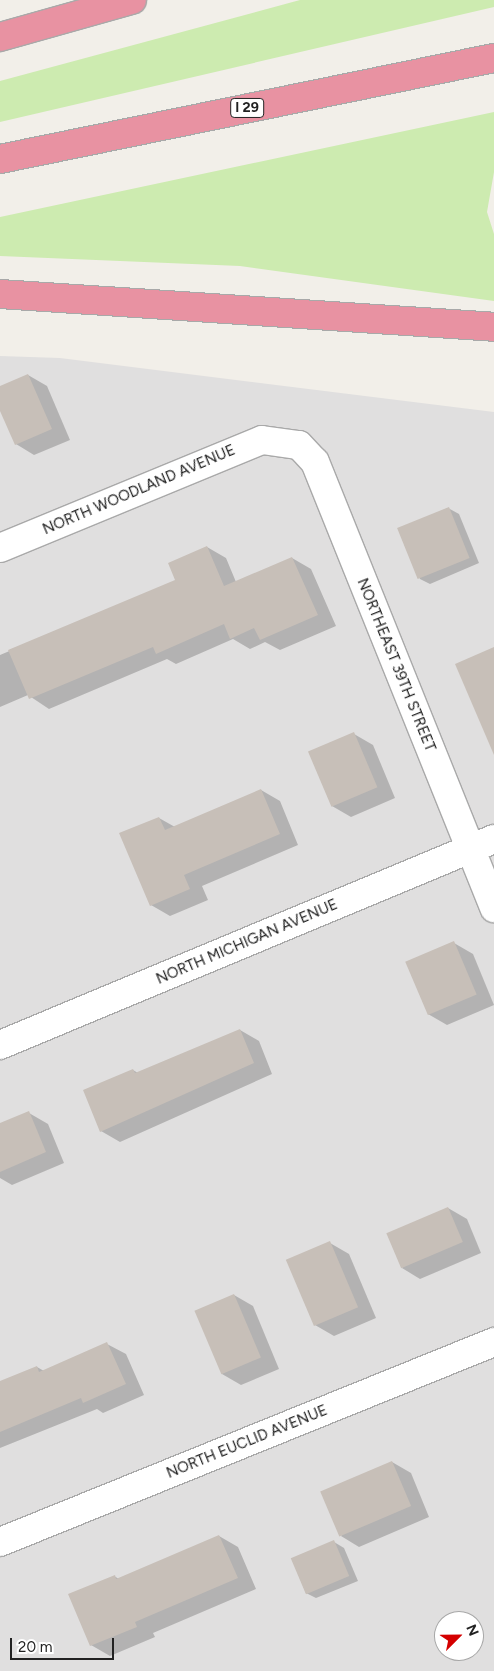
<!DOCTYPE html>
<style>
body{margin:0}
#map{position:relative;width:494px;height:1671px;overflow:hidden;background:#f2efe9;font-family:Figtree,sans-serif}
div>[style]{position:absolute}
.residential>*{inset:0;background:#e0dfdf}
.grass>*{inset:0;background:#cdebb0}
.shadow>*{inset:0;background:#0003}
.building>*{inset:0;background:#c7bfb8;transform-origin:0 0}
.roads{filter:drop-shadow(1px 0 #a9a9a9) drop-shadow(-1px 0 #a9a9a9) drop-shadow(0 1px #a9a9a9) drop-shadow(0 -1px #a9a9a9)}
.street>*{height:28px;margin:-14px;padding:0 14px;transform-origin:14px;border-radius:14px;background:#fff}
.highway>*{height:28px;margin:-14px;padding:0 14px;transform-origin:14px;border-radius:14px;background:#e892a2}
span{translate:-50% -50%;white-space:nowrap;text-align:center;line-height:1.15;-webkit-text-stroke:4px #fff;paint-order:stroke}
.shield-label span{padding:1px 4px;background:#fff;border:1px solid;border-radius:4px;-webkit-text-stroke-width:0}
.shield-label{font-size:14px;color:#222;font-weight:700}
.street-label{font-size:15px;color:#222}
.north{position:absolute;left:434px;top:1611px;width:50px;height:50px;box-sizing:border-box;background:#fff;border:1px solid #a7a7a7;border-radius:50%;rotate:67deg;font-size:14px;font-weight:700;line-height:20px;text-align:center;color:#222}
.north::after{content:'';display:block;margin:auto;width:18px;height:22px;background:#d40000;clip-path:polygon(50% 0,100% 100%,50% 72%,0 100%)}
.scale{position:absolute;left:10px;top:1638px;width:104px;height:22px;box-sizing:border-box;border:2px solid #222;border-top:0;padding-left:6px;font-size:15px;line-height:18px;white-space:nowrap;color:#222;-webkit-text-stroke:4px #fff;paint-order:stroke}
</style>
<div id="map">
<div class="residential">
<div style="clip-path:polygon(evenodd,0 356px,60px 358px,494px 412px,494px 1671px,0 1671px,0 356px,444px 1621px,474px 1621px,474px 1651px,444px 1651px,444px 1621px)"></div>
</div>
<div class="grass">
<div style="clip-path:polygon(300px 0,494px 0,494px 7px,0 122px,0 81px)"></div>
<div style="clip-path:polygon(494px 112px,494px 172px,487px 212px,494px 234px,494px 301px,240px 266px,0 256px,0 217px)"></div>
</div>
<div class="shadow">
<div style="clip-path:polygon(28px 375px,47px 386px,70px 440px,34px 455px,16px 444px,0 407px,0 387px)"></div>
<div style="clip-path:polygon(448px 508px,459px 514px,479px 563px,430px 584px,420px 579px,399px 529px)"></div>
<div style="clip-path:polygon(207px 547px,226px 558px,236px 582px,292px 558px,311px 569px,336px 626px,280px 650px,265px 642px,250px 649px,233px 639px,176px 664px,167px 659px,49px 709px,28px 695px,0 707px,0 655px,176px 581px)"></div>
<div style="clip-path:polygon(354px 734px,373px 745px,395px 798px,351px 817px,332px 806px)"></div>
<div style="clip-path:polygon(261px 790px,280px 801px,298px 845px,202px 886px,208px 900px,170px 916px,151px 905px,159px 818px,175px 827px)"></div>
<div style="clip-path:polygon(454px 943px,473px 954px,494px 1005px,447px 1025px,428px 1014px)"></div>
<div style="clip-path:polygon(240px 1030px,259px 1041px,272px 1074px,120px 1142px,101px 1131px,133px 1070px,138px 1073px)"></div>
<div style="clip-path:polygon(29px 1113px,48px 1124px,64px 1163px,12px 1185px,0 1178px,0 1125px)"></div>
<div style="clip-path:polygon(448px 1208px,467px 1219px,481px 1253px,420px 1279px,402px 1268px)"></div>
<div style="clip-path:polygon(330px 1243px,349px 1254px,376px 1318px,334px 1336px,315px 1325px)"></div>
<div style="clip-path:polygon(234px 1295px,253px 1306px,279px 1369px,241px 1385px,222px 1374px)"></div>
<div style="clip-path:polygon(107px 1344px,126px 1354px,144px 1395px,103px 1413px,97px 1409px,0 1448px,0 1383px,37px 1367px,44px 1371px)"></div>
<div style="clip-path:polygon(392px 1462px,411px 1473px,429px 1517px,359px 1547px,341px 1536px)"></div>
<div style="clip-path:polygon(219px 1536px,238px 1547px,256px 1589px,153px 1633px,155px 1637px,110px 1656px,91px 1645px,114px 1576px,119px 1579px)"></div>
<div style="clip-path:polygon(334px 1542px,344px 1548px,358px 1581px,316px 1598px,306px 1593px,292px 1559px)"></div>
</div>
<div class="building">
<div style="clip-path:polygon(28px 374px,52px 429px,15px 445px,0 411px,0 386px)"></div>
<div style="left:449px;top:507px;width:55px;height:56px;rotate:68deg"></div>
<div style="clip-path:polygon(207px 546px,224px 586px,292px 557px,318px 615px,260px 640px,254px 628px,230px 639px,224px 624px,156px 654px,153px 647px,29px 699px,8px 650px,175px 580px,168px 563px)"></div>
<div style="clip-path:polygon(494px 647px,494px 755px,455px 664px)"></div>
<div style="left:354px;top:732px;width:60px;height:50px;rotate:67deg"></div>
<div style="clip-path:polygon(261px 789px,280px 834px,184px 875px,190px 889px,150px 906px,119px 833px,159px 817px,165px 830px)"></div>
<div style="left:454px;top:941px;width:58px;height:53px;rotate:67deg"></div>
<div style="clip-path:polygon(240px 1029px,254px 1063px,100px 1132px,83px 1090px,133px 1069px,135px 1073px)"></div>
<div style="clip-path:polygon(29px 1111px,46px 1152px,0 1172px,0 1123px)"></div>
<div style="left:448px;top:1207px;width:38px;height:67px;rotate:67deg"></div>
<div style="left:330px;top:1241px;width:72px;height:48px;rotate:67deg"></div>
<div style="left:234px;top:1294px;width:69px;height:43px;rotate:67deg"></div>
<div style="clip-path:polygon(107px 1342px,126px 1384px,83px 1403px,81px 1398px,0 1432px,0 1381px,37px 1366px,39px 1372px)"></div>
<div style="left:392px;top:1461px;width:49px;height:78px;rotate:67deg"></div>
<div style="clip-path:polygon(219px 1535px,238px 1578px,135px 1622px,137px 1627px,90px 1646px,68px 1594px,115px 1575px,116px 1579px)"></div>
<div style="left:334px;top:1540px;width:39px;height:47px;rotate:67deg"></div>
</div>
<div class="roads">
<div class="street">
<div style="left:0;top:548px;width:283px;rotate:-22.4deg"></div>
<div style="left:262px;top:440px;width:37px;rotate:8deg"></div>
<div style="left:299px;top:445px;width:23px;rotate:47deg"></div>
<div style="left:315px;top:462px;width:481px;rotate:68.1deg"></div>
<div style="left:0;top:1045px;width:535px;rotate:-22.64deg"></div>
<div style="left:0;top:1542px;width:533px;rotate:-22.04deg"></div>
</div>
<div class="highway">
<div style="left:0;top:37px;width:137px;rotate:-15.7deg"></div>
<div style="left:0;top:159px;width:504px;rotate:-11.56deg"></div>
<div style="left:0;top:294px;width:495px;rotate:3.8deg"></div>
</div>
</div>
<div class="shield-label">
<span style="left:247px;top:108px">I 29</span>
</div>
<div class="street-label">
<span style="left:139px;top:490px;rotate:-23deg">NORTH WOODLAND AVENUE</span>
<span style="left:396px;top:665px;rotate:68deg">NORTHEAST 39TH STREET</span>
<span style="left:247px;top:942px;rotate:-23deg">NORTH MICHIGAN AVENUE</span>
<span style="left:247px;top:1442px;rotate:-22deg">NORTH EUCLID AVENUE</span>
</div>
<div class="north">N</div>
<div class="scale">20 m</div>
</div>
